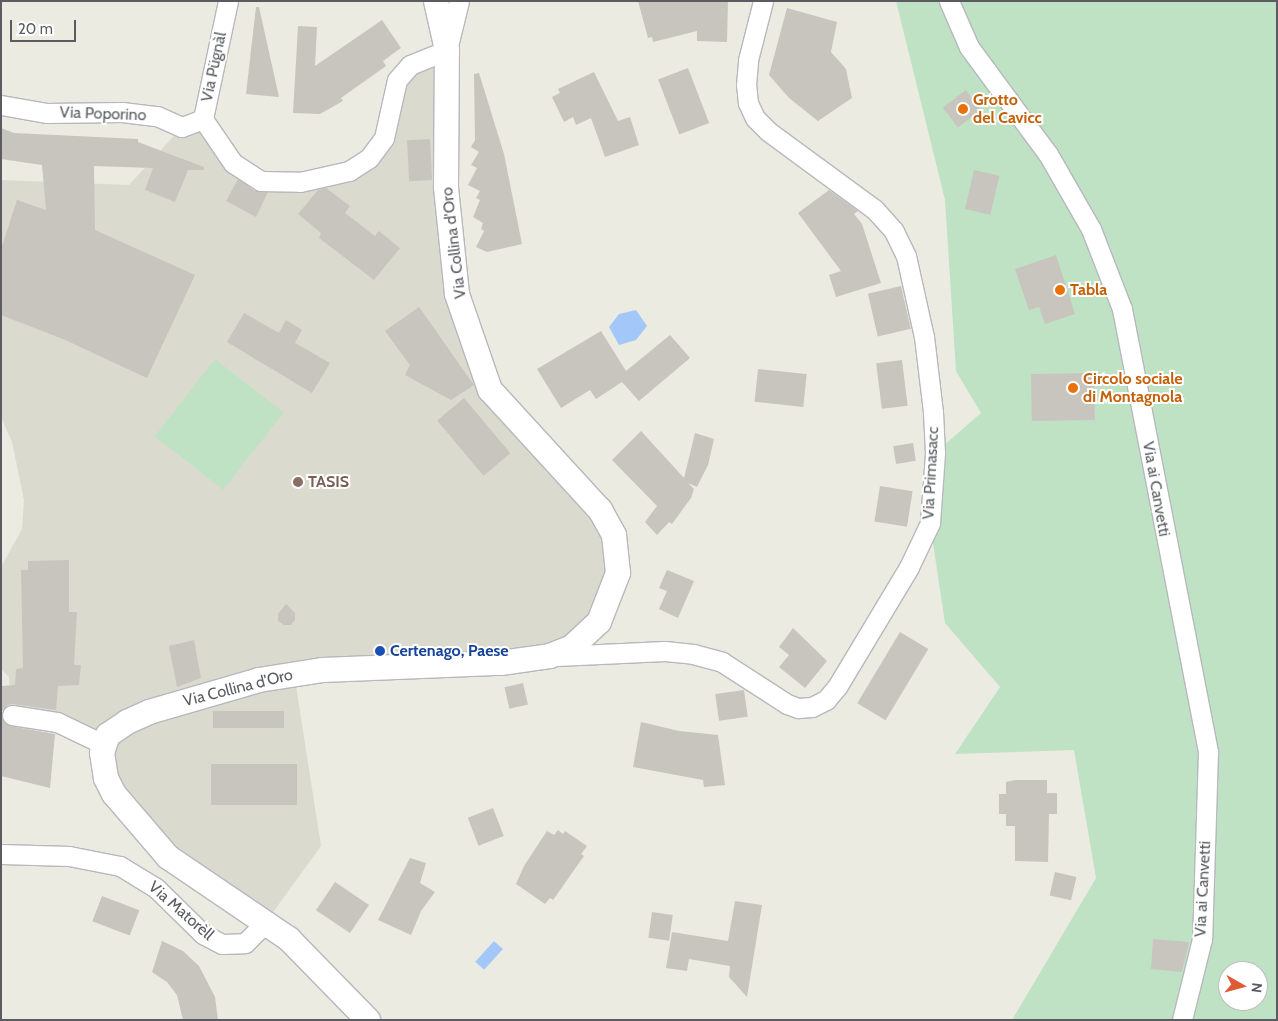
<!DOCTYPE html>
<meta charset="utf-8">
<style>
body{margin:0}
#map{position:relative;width:1278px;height:1021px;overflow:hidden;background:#ecebe1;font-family:Cabin,sans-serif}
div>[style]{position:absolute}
.education>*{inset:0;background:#dbdacf}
.green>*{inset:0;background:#bfe2c4;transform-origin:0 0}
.water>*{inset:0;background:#a4c7f9;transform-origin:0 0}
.building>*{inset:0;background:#c7c5be;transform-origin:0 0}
.roads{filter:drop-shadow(1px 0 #b7b8bd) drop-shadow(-1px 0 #b7b8bd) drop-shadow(0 1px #b7b8bd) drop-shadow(0 -1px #b7b8bd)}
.minor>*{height:19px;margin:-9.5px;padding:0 9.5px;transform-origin:9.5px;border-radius:9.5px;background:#fff}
.tertiary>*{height:24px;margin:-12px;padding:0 12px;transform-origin:12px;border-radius:12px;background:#fff}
.dots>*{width:14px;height:14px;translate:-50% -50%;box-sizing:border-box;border:2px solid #fff;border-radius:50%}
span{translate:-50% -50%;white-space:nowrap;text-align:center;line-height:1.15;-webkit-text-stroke:4px #fff;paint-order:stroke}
.street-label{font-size:16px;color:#5a5c61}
.food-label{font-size:16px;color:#c56008;font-weight:700}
.left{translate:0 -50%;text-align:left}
.education-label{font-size:16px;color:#785e54;font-weight:700}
.transit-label{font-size:16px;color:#164399;font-weight:700}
.frame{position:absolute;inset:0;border:2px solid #5a5c61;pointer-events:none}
.north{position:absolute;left:1218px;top:961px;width:50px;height:50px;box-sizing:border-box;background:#fff;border:1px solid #bdbec0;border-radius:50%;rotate:97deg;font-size:14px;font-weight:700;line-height:20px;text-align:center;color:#5a5c61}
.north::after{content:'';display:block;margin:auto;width:18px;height:22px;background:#dd5c36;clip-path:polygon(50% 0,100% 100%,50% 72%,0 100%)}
.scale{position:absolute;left:10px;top:20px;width:66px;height:22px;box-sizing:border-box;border:2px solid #5a5c61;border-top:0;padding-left:6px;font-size:15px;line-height:18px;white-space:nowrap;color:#5a5c61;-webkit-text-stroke:4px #fff;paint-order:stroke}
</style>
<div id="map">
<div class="education">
<div style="clip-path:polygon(447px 50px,446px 187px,490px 390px,600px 510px,619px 559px,572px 647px,294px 673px,321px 846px,266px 922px,136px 823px,103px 744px,12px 715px,9px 677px,2px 670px,1px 657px,1px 567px,22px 529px,24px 500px,12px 442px,1px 417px,1px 180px,129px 185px,182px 127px,203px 119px,261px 181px,369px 158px,397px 80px)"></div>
</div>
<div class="green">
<div style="clip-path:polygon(evenodd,896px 1px,1277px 1px,1277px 1020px,1012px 1020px,1096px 878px,1074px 750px,955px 754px,1000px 687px,945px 623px,930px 523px,935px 453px,981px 413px,956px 371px,945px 200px,896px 1px,1228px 971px,1258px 971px,1258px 1001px,1228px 1001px,1228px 971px)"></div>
<div style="left:215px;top:359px;width:87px;height:98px;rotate:38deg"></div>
</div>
<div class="water">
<div style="clip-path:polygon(636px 310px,647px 326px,636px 340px,619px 345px,609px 327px,619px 314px)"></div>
<div style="left:494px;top:941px;width:12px;height:28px;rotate:42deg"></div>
</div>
<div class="building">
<div style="clip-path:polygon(638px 1px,728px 1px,727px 42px,697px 41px,697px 31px,653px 42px,652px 37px,648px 38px)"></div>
<div style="clip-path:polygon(256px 7px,259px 7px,279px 97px,246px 94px)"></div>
<div style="clip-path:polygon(787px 8px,837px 22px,831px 52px,846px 69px,852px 98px,818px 121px,789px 98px,769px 75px)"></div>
<div style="clip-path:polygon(382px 20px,401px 48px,383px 61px,386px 66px,341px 98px,343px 101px,320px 114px,293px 113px,298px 26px,317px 27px,315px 66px)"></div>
<div style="left:688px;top:68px;width:59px;height:32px;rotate:69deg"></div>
<div style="clip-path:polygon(594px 72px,618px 121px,630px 117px,639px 145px,605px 157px,591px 118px,576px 125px,573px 117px,564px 122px,552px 97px,560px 93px,558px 89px)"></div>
<div style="clip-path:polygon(479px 73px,504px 154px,522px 244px,487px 252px,476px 247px,484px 231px,481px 229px,483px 223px,473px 217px,480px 200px,476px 198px,480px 191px,468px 185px,477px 168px,471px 165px,479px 152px,471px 147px,475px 140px,474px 74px)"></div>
<div style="left:966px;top:90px;width:25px;height:29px;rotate:53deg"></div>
<div style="clip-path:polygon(1px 128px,14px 133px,138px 139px,138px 142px,204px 167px,204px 170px,188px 170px,175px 202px,145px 190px,153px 168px,94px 166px,95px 230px,195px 275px,147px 378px,63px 339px,1px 315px,1px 249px,17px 200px,46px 210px,42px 165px,1px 159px)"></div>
<div style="left:430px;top:139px;width:41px;height:23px;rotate:87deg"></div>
<div style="left:974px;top:170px;width:26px;height:40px;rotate:13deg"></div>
<div style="clip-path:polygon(238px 179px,255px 191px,268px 192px,256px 217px,226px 201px)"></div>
<div style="clip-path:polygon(326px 188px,350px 206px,345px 213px,375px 236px,379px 231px,400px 248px,374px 280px,319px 238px,321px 233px,298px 214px,318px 190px)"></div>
<div style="clip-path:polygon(829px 190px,858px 211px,854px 214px,862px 224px,881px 283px,836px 297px,829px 275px,841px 271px,798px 213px)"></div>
<div style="clip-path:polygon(1056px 255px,1075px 314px,1045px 324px,1039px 307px,1029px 310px,1015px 269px)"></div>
<div style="left:901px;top:286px;width:44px;height:34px;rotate:77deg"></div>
<div style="clip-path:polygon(419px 307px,474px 385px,451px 400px,405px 375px,410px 365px,385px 331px)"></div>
<div style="clip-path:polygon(244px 313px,279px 333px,286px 320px,302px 330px,295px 343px,330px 363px,312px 393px,227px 342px)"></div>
<div style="clip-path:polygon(601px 331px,626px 371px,670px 335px,690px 358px,639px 401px,622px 382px,596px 399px,590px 390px,561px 408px,537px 369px)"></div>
<div style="left:902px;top:360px;width:46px;height:26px;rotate:83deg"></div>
<div style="left:758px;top:369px;width:49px;height:33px;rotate:6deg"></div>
<div style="left:1094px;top:373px;width:47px;height:63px;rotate:89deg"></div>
<div style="left:464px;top:398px;width:72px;height:35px;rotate:50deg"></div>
<div style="clip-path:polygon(641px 431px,684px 478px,695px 433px,714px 439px,708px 465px,697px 487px,688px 483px,694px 489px,691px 498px,672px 524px,669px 522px,657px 535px,645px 522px,657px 506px,612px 460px)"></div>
<div style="left:913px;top:443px;width:18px;height:20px;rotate:81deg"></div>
<div style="left:880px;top:486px;width:33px;height:36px;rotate:9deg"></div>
<div style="clip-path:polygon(69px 560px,69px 612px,77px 612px,74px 665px,81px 665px,79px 685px,58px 686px,56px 710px,13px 704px,8px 705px,1px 712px,1px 686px,15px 685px,16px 669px,23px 668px,21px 570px,28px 570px,28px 561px)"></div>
<div style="clip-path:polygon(667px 570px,694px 581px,678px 618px,659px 609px,667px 591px,659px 588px)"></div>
<div style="clip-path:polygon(286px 604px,295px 613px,295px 620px,291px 625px,284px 625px,278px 621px,278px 614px)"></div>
<div style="clip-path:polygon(793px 628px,827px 661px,805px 688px,779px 667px,789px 655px,779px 647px)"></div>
<div style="left:900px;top:632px;width:33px;height:83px;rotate:31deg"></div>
<div style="clip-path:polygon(194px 640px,201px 678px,177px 687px,169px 646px)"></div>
<div style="left:523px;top:683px;width:22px;height:19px;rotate:77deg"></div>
<div style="left:744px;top:690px;width:27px;height:29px;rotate:82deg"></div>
<div style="left:213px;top:711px;width:71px;height:17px"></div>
<div style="clip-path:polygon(1px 717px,10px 726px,55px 734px,50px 788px,1px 776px)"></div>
<div style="clip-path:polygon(641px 722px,679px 731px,718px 735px,725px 785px,704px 787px,703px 780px,633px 767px)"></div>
<div style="left:211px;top:764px;width:86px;height:41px"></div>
<div style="clip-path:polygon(1015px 780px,1047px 780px,1047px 793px,1057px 793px,1057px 814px,1049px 814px,1048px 862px,1015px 861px,1015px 826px,1006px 826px,1006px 814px,999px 814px,999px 794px,1006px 794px,1006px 782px)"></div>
<div style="left:493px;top:808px;width:30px;height:27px;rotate:69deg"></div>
<div style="clip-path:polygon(558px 830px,563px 834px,565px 831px,587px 846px,581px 854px,584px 856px,553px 900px,550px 898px,545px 904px,516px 884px,524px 866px,547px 831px,554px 835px)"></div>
<div style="clip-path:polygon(410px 858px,426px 863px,420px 883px,435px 892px,421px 911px,411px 935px,378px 920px)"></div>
<div style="left:1055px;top:872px;width:22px;height:24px;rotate:13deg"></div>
<div style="left:335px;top:882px;width:41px;height:34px;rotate:34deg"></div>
<div style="left:102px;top:896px;width:40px;height:27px;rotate:21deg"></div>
<div style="clip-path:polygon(735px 901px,762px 905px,747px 997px,729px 977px,730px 966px,689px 959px,687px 971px,666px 968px,672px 932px,728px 941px)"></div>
<div style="left:652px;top:912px;width:21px;height:26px;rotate:8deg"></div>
<div style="clip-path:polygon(1153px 939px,1189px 942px,1182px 972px,1151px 969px)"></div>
<div style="clip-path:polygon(162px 941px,183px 951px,199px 966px,215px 997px,218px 1020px,183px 1020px,177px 995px,167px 982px,152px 972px)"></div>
</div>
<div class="roads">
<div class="minor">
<div style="left:228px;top:1px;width:121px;rotate:102deg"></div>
<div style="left:203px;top:119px;width:53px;rotate:55.7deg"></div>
<div style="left:233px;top:163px;width:33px;rotate:33deg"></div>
<div style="left:261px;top:181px;width:39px;rotate:1deg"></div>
<div style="left:300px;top:182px;width:50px;rotate:-12.7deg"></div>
<div style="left:349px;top:171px;width:24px;rotate:-33deg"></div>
<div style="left:369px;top:158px;width:25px;rotate:-53deg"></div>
<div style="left:384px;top:138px;width:59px;rotate:-77.4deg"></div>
<div style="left:397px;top:80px;width:20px;rotate:-49deg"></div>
<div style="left:410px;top:65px;width:40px;rotate:-22deg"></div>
<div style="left:447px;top:50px;width:50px;rotate:-76.2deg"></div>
<div style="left:949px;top:1px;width:50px;rotate:66.5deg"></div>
<div style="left:969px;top:47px;width:133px;rotate:53.6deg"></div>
<div style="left:1048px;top:154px;width:86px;rotate:60.2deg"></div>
<div style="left:1091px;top:229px;width:86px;rotate:68.8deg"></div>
<div style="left:1122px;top:309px;width:451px;rotate:79deg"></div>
<div style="left:1208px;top:752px;width:187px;rotate:91.8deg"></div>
<div style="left:1202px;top:939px;width:83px;rotate:103.9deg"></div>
<div style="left:1px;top:105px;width:47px;rotate:9.9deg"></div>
<div style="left:47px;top:113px;width:75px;rotate:-0.8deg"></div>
<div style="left:122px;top:112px;width:35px;rotate:7deg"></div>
<div style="left:157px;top:116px;width:27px;rotate:24deg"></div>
<div style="left:182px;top:127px;width:22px;rotate:-21deg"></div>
<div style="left:557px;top:656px;width:108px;rotate:-2.7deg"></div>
<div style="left:665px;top:651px;width:28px;rotate:6deg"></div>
<div style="left:693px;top:654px;width:30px;rotate:15deg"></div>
<div style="left:722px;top:662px;width:77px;rotate:32.9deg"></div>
<div style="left:787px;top:704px;width:12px;rotate:20deg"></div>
<div style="left:798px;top:708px;width:14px;rotate:-4deg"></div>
<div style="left:812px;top:707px;width:16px;rotate:-27deg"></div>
<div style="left:826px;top:700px;width:17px;rotate:-50deg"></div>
<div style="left:837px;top:687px;width:140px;rotate:-59deg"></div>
<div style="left:909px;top:567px;width:49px;rotate:-64.5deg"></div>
<div style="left:930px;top:523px;width:70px;rotate:-85.9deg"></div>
<div style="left:935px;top:453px;width:41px;rotate:-92.8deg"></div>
<div style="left:933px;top:412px;width:76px;rotate:-96.8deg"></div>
<div style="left:924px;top:337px;width:83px;rotate:-102.5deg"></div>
<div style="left:906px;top:256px;width:28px;rotate:-116deg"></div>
<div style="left:894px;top:231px;width:30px;rotate:-132deg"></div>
<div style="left:874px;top:209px;width:132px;rotate:-143.7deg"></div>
<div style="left:768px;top:131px;width:18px;rotate:-135deg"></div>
<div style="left:755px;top:118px;width:17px;rotate:-115deg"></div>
<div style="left:748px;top:103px;width:18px;rotate:-96deg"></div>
<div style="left:746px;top:85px;width:25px;rotate:-85deg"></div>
<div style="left:748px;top:60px;width:61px;rotate:-75.7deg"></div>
<div style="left:12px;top:715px;width:46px;rotate:8.8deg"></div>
<div style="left:57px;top:722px;width:51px;rotate:25.6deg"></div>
<div style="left:1px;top:854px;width:68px;rotate:1.7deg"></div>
<div style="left:69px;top:856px;width:52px;rotate:11.1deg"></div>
<div style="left:120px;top:866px;width:42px;rotate:31.4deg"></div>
<div style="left:156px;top:888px;width:66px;rotate:44.4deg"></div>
<div style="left:203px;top:934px;width:21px;rotate:28deg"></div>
<div style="left:222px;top:944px;width:23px;rotate:-2deg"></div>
<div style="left:245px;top:943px;width:30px;rotate:-45deg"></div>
</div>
<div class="tertiary">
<div style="left:368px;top:1020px;width:113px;rotate:-134.3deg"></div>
<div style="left:289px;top:939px;width:146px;rotate:-145.9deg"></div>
<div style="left:168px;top:857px;width:83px;rotate:-130.6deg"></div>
<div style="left:114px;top:794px;width:18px;rotate:-117deg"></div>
<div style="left:106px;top:778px;width:25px;rotate:-99deg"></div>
<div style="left:102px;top:753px;width:19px;rotate:-72deg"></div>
<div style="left:108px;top:735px;width:23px;rotate:-34deg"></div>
<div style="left:127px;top:722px;width:24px;rotate:-24deg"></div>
<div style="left:149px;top:712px;width:115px;rotate:-16.2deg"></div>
<div style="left:259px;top:680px;width:65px;rotate:-8.9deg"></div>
<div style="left:323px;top:670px;width:178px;rotate:-2.3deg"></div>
<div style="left:501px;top:663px;width:49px;rotate:-8.1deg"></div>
<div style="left:550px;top:656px;width:24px;rotate:-22deg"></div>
<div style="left:572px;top:647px;width:37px;rotate:-43deg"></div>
<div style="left:599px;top:622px;width:53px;rotate:-68.8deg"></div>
<div style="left:618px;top:573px;width:38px;rotate:-96deg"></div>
<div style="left:614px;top:535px;width:29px;rotate:-119deg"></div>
<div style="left:600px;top:510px;width:163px;rotate:-132.5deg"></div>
<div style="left:490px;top:390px;width:102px;rotate:-109deg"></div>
<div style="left:457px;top:294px;width:108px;rotate:-95.9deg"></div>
<div style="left:446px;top:187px;width:137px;rotate:-89.6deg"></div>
<div style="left:447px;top:50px;width:50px;rotate:-102.7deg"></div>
</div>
</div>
<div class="dots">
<div style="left:963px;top:109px;background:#e8710a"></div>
<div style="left:1060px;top:290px;background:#e8710a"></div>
<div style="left:1073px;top:388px;background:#e8710a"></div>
<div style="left:298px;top:482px;background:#8d6e63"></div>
<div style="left:380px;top:651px;background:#1a4fb4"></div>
</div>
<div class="street-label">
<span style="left:214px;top:67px;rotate:-78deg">Via Pügnàl</span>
<span style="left:103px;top:114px;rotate:2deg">Via Poporino</span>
<span style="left:454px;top:243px;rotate:-97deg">Via Collina d'Oro</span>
<span style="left:931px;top:473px;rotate:-87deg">Via Primasacc</span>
<span style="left:1156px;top:489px;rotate:80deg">Via ai Canvetti</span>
<span style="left:238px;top:688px;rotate:-14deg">Via Collina d'Oro</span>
<span style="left:1203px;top:889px;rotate:-87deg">Via ai Canvetti</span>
<span style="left:181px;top:911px;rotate:41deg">Via Matorèll</span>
</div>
<div class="food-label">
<span class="left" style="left:973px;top:109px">Grotto<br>del Cavicc</span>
<span class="left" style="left:1070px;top:290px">Tabla</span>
<span class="left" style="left:1083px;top:388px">Circolo sociale<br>di Montagnola</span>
</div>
<div class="education-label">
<span class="left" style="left:308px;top:482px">TASIS</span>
</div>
<div class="transit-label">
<span class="left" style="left:390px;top:651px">Certenago, Paese</span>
</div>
<div class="frame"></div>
<div class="north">N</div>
<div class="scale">20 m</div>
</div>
